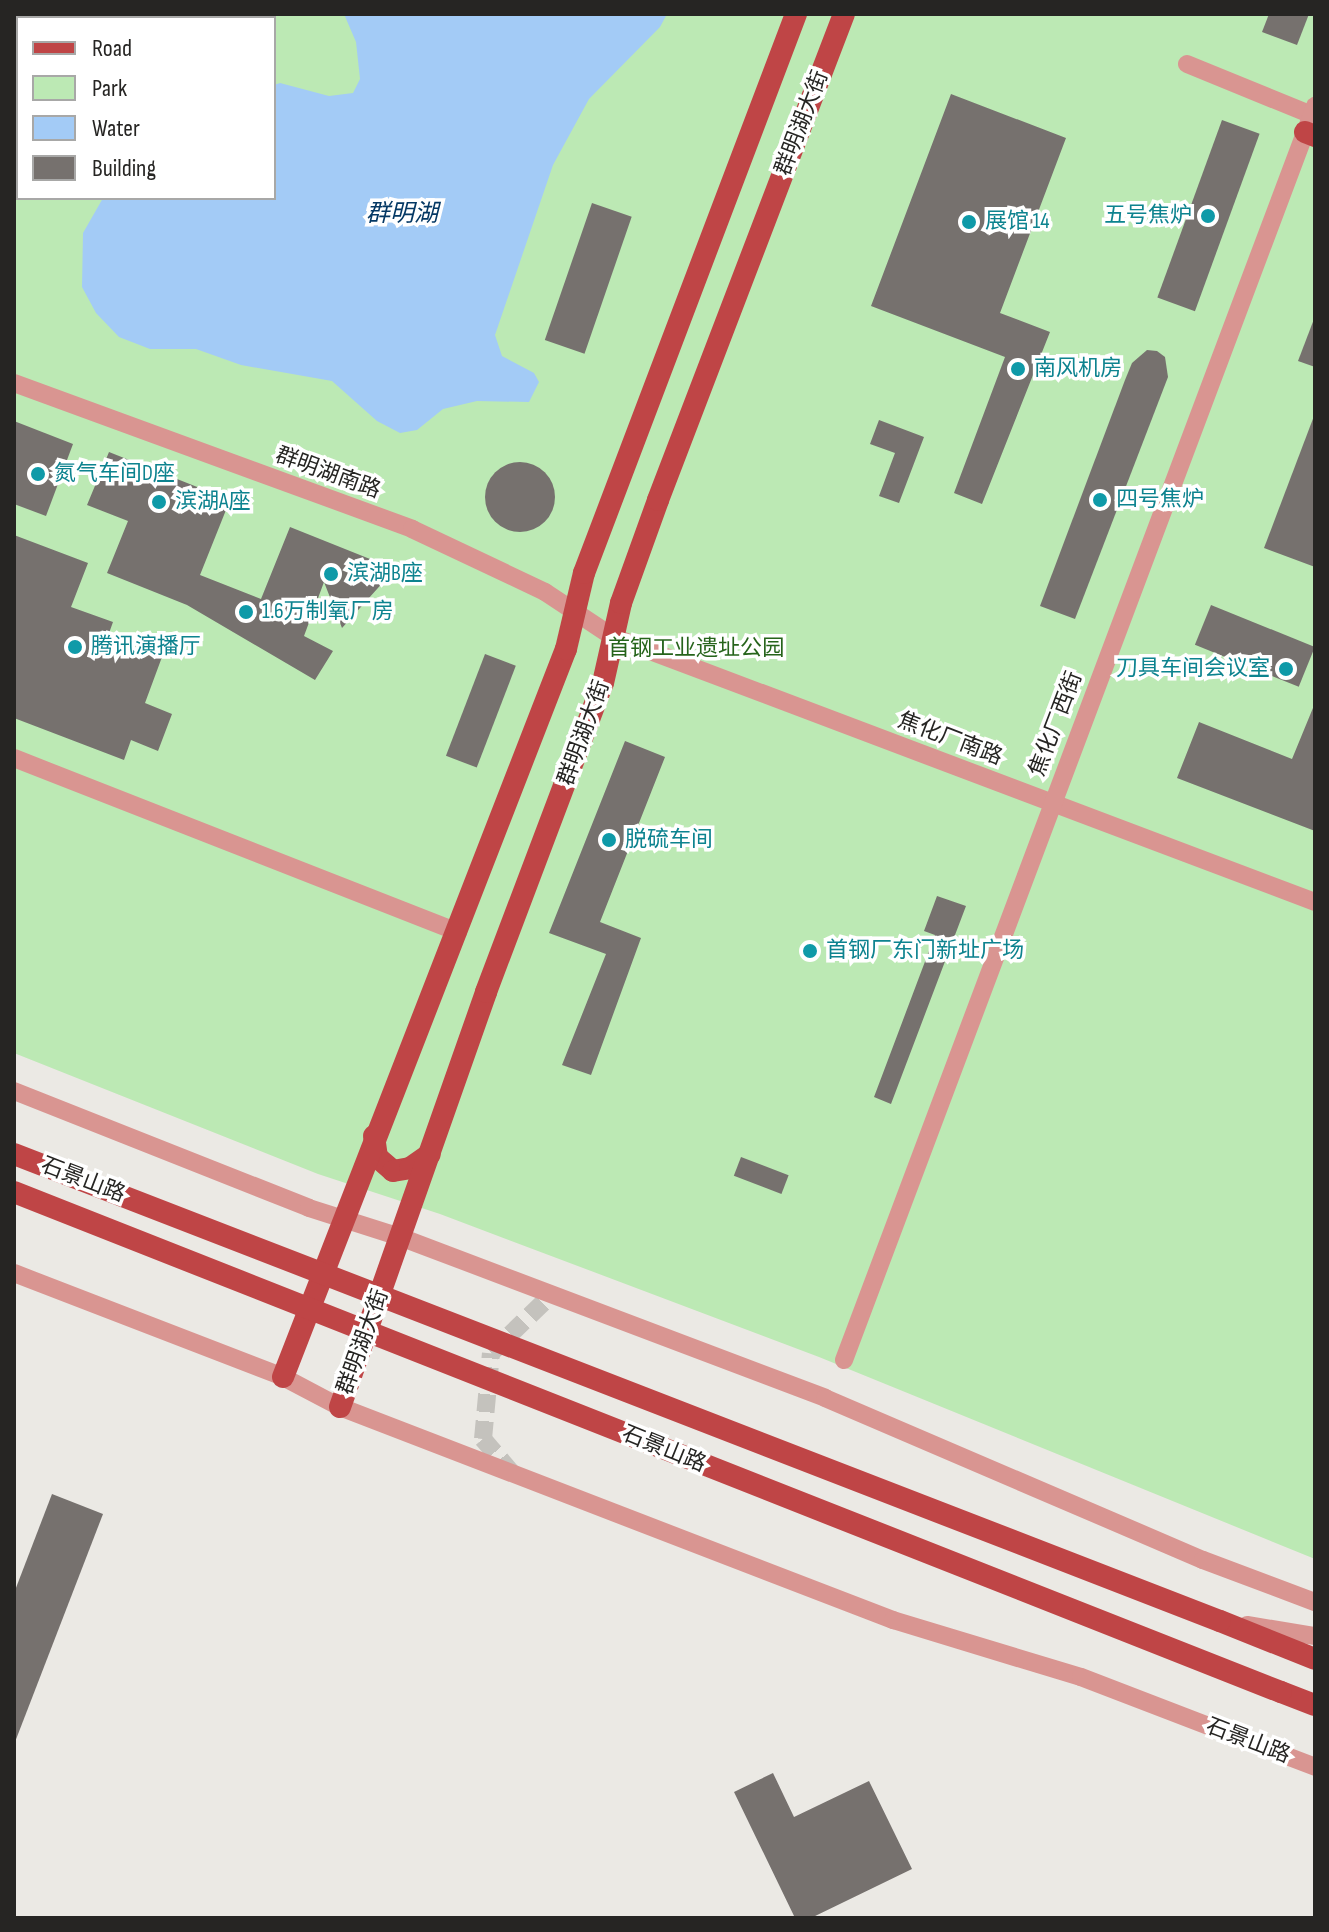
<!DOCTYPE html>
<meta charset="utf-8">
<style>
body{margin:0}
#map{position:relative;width:1329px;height:1932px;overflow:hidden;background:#ebe9e4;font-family:"Sofia Sans Condensed","Noto Sans SC",sans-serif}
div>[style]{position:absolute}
.green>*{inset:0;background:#bce9b4}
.water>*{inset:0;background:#a3cbf6}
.building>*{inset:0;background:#76716e;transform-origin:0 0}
.round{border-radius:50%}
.minor-tunnel>*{height:18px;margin-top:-9px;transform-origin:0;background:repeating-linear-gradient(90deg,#c4c2bd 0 18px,transparent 0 27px)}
.minor>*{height:18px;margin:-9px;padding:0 9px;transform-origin:9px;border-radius:9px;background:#d99591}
.major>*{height:22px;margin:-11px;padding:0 11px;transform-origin:11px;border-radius:11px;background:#bf4546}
.major-bridge>*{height:22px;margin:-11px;padding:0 11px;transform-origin:11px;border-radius:11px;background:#bf4546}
.dots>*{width:22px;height:22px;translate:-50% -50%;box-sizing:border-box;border:4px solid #fff;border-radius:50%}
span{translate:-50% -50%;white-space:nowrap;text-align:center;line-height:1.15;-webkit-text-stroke:7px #fff;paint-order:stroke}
.street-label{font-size:22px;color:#262523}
.culture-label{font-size:22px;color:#0d838f}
.right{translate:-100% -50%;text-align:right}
.left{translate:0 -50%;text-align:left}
.park-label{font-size:22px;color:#26641b}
.water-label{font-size:24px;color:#043864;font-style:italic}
.frame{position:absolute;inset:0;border:16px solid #262523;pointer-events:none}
.legend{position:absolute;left:16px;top:16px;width:260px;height:184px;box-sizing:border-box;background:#fff;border:2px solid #a8a8a7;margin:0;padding:10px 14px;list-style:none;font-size:24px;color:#262523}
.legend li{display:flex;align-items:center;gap:16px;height:40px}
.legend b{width:40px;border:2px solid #a8a8a7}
</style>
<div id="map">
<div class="green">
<div style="clip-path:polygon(evenodd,14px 14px,1315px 14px,1315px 1559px,819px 1357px,440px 1214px,318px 1174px,14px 1053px,14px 14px,18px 18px,274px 18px,274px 198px,18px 198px,18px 18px)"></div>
</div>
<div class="water">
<div style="clip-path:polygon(344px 14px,667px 14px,660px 27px,589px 99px,553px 165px,495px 335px,502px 356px,534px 373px,539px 382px,529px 402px,477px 401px,443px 409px,417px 430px,400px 433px,377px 421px,332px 381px,241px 365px,196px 349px,150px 349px,119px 337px,96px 313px,82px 287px,83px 233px,103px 198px,274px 198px,274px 85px,280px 83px,329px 96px,353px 93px,360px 79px,356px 42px)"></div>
</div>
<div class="building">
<div style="clip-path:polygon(1269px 14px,1309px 14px,1297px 45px,1262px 32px)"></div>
<div style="clip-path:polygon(951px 94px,1066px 138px,1000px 313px,1050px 332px,982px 504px,954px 493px,1005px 357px,871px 306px)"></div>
<div style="left:1222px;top:120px;width:40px;height:189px;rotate:20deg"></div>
<div style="left:592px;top:203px;width:42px;height:145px;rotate:19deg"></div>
<div style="clip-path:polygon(1314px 319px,1315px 319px,1315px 367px,1298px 361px)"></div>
<div style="clip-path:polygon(1147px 350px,1157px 351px,1165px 357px,1168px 377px,1075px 619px,1040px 606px,1125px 380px,1132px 363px)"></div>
<div style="clip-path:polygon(1314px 416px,1315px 416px,1315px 567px,1264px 548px)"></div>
<div style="clip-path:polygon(879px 420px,924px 437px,899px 503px,879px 496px,895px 453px,870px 444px)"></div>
<div style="clip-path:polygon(14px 421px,73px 444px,46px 516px,14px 504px)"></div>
<div style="clip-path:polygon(109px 452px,230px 500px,200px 575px,261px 599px,290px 527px,395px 569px,342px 628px,324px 582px,304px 636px,333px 651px,315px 680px,187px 605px,107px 573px,128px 521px,87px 505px)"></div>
<div class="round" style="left:485px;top:462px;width:70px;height:70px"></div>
<div style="clip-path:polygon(14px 535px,88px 563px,71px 607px,113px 622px,108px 636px,162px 657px,145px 703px,172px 714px,158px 751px,131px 740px,124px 760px,14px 718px)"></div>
<div style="left:1211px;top:605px;width:112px;height:43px;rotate:22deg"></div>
<div style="left:485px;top:654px;width:33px;height:109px;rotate:21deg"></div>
<div style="clip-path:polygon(1315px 703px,1315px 831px,1177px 778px,1199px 722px,1292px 759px)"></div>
<div style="clip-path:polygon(625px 741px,665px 757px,600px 922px,641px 938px,591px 1075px,562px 1065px,606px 954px,549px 933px)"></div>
<div style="clip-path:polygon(937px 896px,966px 906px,891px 1104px,874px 1097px,935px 935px,924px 931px)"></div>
<div style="left:741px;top:1157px;width:51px;height:20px;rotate:21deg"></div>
<div style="clip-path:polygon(52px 1494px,103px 1514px,15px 1742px,14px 1593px)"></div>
<div style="clip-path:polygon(773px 1773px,794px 1817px,869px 1781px,912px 1869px,811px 1918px,795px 1918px,734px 1792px)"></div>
</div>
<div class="minor-tunnel">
<div style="left:512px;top:1473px;width:45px;rotate:-130.5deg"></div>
<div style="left:483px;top:1439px;width:86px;rotate:-84.7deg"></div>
<div style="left:491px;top:1353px;width:85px;rotate:-44deg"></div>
</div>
<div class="minor">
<div style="left:1187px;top:64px;width:135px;rotate:22.2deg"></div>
<div style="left:14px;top:383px;width:424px;rotate:20.1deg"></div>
<div style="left:412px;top:529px;width:147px;rotate:25.3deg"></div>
<div style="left:545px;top:592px;width:82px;rotate:33.5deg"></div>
<div style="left:613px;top:637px;width:750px;rotate:20.68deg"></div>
<div style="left:14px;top:758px;width:477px;rotate:21.4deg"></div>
<div style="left:14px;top:1091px;width:317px;rotate:21.6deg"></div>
<div style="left:309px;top:1208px;width:96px;rotate:17.7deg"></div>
<div style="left:400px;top:1237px;width:454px;rotate:20.7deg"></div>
<div style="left:825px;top:1398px;width:411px;rotate:23.2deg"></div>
<div style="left:1203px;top:1560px;width:120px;rotate:20.6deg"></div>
<div style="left:14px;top:1273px;width:288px;rotate:21.1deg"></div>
<div style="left:283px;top:1377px;width:64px;rotate:27.8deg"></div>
<div style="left:340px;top:1407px;width:593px;rotate:21.07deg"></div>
<div style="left:893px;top:1620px;width:196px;rotate:16.9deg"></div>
<div style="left:1081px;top:1677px;width:251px;rotate:21deg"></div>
<div style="left:844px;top:1360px;width:1340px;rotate:-69.41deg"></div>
<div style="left:1247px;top:1625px;width:69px;rotate:9.2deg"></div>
</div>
<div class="major">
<div style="left:1305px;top:132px;width:11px;rotate:22deg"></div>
<div style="left:374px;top:1136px;width:21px;rotate:82deg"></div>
<div style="left:377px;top:1157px;width:21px;rotate:41deg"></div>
<div style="left:393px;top:1171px;width:17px;rotate:-10deg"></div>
<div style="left:410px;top:1168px;width:24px;rotate:-35deg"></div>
<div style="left:283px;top:1377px;width:781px;rotate:-68.76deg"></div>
<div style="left:566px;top:649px;width:78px;rotate:-76.7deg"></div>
<div style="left:584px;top:573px;width:598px;rotate:-69.23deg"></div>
<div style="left:340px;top:1407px;width:440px;rotate:-70.6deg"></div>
<div style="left:486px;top:992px;width:330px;rotate:-69.3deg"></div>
<div style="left:603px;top:683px;width:82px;rotate:-77.3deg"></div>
<div style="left:621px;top:603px;width:109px;rotate:-70.2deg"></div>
<div style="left:658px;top:500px;width:520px;rotate:-69.06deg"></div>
<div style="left:1220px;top:1621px;width:102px;rotate:21.8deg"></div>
<div style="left:1281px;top:1692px;width:36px;rotate:21deg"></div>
</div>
<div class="major-bridge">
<div style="left:14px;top:1154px;width:1293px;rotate:21.17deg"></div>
<div style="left:14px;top:1192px;width:1362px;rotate:21.54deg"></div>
</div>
<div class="dots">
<div style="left:1208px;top:216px;background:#0f9aa8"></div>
<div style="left:969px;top:222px;background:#0f9aa8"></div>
<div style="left:1018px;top:369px;background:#0f9aa8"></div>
<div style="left:38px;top:474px;background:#0f9aa8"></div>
<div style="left:1100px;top:500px;background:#0f9aa8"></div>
<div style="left:159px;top:502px;background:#0f9aa8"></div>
<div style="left:331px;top:574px;background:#0f9aa8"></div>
<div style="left:246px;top:612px;background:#0f9aa8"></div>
<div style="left:75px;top:647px;background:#0f9aa8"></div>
<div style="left:1286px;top:669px;background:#0f9aa8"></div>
<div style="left:609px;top:840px;background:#0f9aa8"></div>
<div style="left:810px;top:951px;background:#0f9aa8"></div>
</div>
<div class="street-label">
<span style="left:802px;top:123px;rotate:-69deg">群明湖大街</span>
<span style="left:328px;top:473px;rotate:20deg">群明湖南路</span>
<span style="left:1056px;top:724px;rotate:-69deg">焦化厂西街</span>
<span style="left:584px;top:733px;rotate:-70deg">群明湖大街</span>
<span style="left:950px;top:739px;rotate:21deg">焦化厂南路</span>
<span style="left:83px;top:1180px;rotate:21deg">石景山路</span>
<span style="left:363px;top:1342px;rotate:-70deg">群明湖大街</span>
<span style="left:664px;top:1449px;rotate:22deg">石景山路</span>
<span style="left:1248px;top:1741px;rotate:21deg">石景山路</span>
</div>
<div class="culture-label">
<span class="right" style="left:1192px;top:216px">五号焦炉</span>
<span class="left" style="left:985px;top:222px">展馆 14</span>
<span class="left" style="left:1034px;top:369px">南风机房</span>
<span class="left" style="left:54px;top:474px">氮气车间D座</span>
<span class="left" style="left:1116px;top:500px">四号焦炉</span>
<span class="left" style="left:175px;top:502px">滨湖A座</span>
<span class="left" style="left:347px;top:574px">滨湖B座</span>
<span class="left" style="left:262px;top:612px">1.6万制氧厂房</span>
<span class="left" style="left:91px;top:647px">腾讯演播厅</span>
<span class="right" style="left:1270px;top:669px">刀具车间会议室</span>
<span class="left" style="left:625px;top:840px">脱硫车间</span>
<span class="left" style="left:826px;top:951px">首钢厂东门新址广场</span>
</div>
<div class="park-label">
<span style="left:696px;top:649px">首钢工业遗址公园</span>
</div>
<div class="water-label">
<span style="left:402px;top:214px">群明湖</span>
</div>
<div class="frame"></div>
<ul class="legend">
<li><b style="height:10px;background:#bf4546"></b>Road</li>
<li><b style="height:22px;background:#bce9b4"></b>Park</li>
<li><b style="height:22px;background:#a3cbf6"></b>Water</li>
<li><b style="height:22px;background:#76716e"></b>Building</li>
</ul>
</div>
